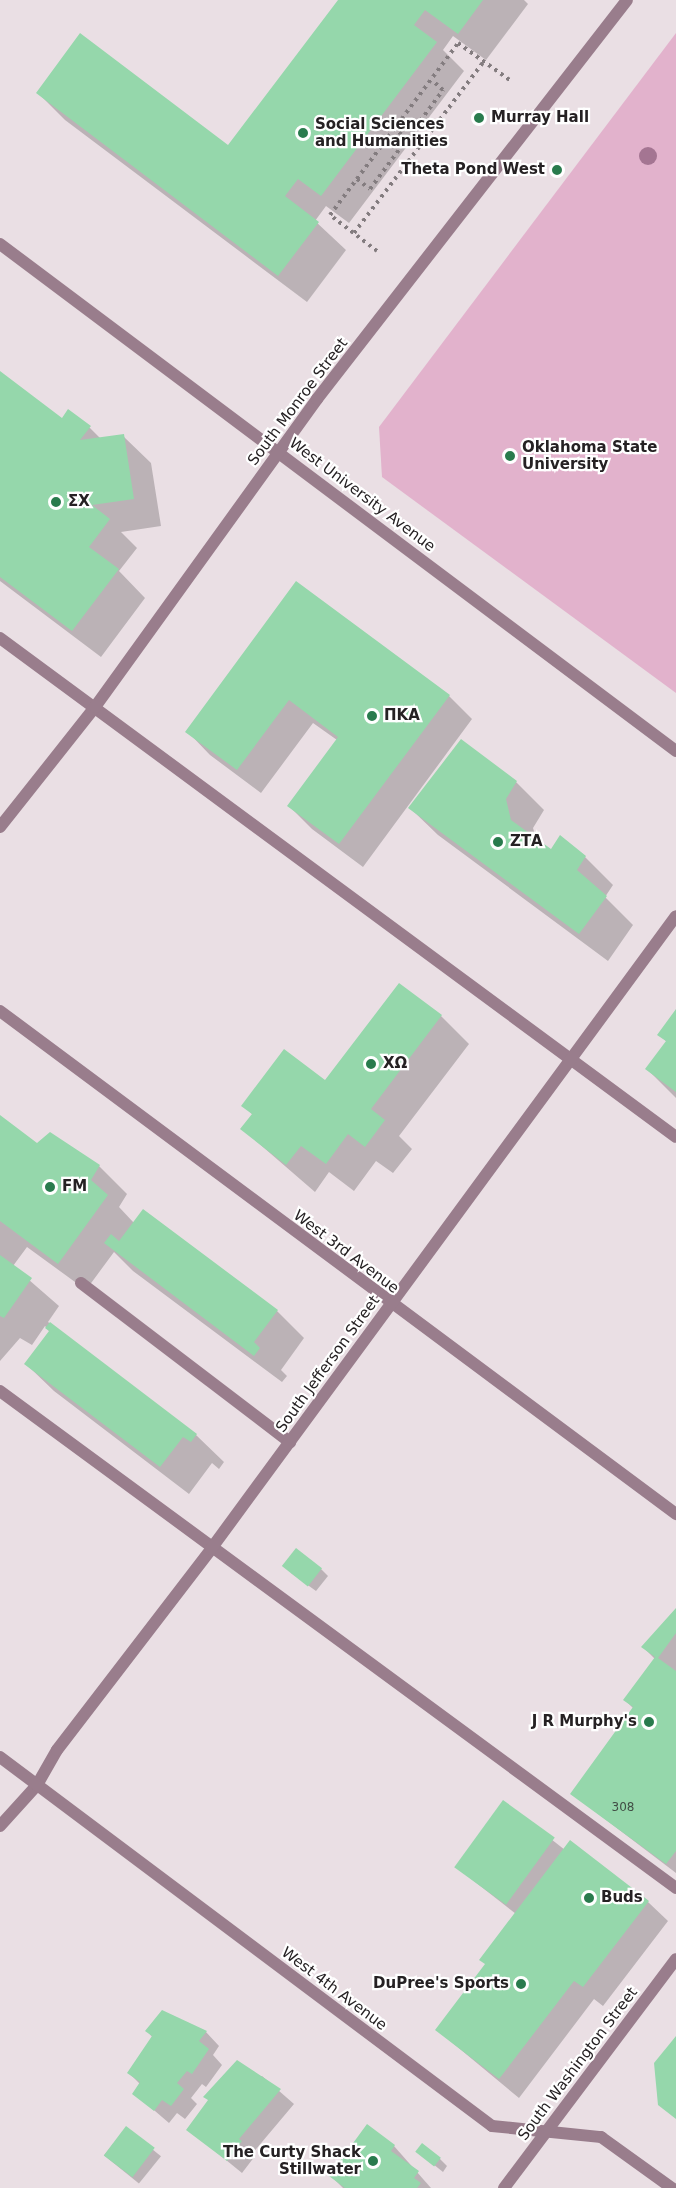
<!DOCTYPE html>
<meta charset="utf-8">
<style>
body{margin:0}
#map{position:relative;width:676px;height:2188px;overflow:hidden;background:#eadfe4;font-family:"DejaVu Sans",sans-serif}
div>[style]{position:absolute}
.green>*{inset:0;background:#e2b2cc}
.shadow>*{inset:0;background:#0003;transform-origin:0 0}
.building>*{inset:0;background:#95d7ab;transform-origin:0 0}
.path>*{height:4px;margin-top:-2px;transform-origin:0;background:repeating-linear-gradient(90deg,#837c7f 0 3px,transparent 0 7.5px)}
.service>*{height:12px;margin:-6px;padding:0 6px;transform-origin:6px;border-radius:6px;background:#997d8c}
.minor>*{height:12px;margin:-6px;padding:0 6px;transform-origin:6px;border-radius:6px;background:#997d8c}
.tertiary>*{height:12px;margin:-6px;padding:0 6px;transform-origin:6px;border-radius:6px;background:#997d8c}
.trees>*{width:18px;height:18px;margin:-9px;border-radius:50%;background:#a47592}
.dots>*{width:16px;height:16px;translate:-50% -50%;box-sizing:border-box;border:3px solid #fff;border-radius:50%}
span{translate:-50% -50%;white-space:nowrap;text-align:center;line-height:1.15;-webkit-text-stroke:4.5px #fff;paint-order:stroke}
.number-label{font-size:12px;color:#414e45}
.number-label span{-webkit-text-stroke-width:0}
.poi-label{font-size:15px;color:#252123;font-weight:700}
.left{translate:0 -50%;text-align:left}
.right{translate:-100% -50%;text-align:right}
.street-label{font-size:15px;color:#252123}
</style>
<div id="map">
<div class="green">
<div style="clip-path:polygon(676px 33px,676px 693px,382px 477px,379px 427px)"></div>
</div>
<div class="shadow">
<div style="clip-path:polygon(340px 0,524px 0,528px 4px,486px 60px,453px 36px,443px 50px,464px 71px,349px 223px,326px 206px,315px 221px,346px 250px,307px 302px,65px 120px,38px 93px,229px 147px)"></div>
<div style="clip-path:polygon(0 373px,62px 420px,90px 428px,101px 439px,123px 436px,151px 463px,161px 526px,121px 532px,137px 548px,119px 571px,145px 598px,101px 657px,0 581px)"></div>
<div style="clip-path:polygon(297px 583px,449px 696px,472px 719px,363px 867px,312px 829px,289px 806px,337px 740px,313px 723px,261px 793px,210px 755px,187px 731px)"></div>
<div style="clip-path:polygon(516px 782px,544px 810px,533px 828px,537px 841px,551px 852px,585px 857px,613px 885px,605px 897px,633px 925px,608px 961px,438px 835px,410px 808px)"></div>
<div style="clip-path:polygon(399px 985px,441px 1016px,469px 1044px,399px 1136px,412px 1149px,393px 1173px,376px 1161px,354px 1191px,329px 1172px,315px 1192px,242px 1129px,253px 1115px,243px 1105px,325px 1082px)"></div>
<div style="clip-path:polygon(676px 1012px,676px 1098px,647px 1069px,667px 1042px,659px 1035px)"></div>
<div style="clip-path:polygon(0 1117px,37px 1145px,99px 1166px,127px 1194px,119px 1207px,134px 1223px,277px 1311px,304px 1338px,281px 1370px,287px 1376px,282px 1382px,133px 1271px,114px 1252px,86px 1290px,27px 1247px,13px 1266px,59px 1306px,48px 1322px,196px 1435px,224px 1462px,219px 1469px,212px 1463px,189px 1494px,54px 1391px,26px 1364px,50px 1332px,45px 1326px,32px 1345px,20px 1338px,0 1361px)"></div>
<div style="clip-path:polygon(321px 1569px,328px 1576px,316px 1591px,291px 1573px)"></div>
<div style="clip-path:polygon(676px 1610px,676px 1873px,572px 1794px,634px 1709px,625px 1700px,655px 1659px,643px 1647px)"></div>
<div style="clip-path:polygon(504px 1802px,565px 1850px,648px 1902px,668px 1921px,603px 2006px,594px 1999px,519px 2098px,437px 2030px,486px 1965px,516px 1914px,456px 1867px)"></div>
<div style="clip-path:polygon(147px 2031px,206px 2032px,219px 2046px,213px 2055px,222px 2065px,206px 2087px,202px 2084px,191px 2098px,197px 2104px,185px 2119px,177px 2113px,169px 2123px,134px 2093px,141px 2085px,129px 2073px,153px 2038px)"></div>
<div style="clip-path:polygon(262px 2076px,294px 2104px,252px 2154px,255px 2156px,242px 2173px,188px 2129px,209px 2101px)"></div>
<div style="clip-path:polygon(368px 2127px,394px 2146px,431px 2188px,343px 2188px,331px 2176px)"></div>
<div style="left:126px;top:2128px;width:45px;height:35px;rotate:39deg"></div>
<div style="clip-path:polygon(418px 2152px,440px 2159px,447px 2166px,443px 2172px)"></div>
</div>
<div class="building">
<div style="clip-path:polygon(338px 0,483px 0,458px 34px,425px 10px,414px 25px,437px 42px,321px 196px,298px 179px,285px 196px,319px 222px,278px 276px,36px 93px,80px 33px,228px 145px)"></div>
<div style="clip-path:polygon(0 371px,62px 418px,68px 409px,91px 426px,80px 440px,124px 434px,134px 499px,92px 505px,110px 519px,89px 547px,119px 569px,72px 631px,0 577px)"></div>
<div style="clip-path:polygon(296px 581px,450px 695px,339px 844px,287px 806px,338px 737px,289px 700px,237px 770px,185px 732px)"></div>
<div style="clip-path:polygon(461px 739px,517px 781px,506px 799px,511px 820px,551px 849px,560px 835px,586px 856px,577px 870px,607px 896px,579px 934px,408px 808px)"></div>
<div style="clip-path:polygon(399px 983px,442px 1015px,371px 1109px,385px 1120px,365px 1147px,348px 1134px,326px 1164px,301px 1146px,286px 1165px,240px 1129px,252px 1114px,241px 1106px,284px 1049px,325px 1080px)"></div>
<div style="clip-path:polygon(676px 1009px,676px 1092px,645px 1069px,666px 1041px,657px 1035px)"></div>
<div style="clip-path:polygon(0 1115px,37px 1143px,50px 1132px,100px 1165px,91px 1180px,108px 1195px,58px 1264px,0 1221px)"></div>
<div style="clip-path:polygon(143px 1209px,278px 1310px,254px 1342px,260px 1348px,254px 1356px,104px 1243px,111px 1234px,119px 1241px)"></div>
<div style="clip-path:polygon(0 1255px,32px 1278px,4px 1318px,0 1316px)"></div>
<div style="clip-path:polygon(50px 1322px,197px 1434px,191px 1442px,183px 1437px,160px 1467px,24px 1364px,49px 1331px,45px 1328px)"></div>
<div style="left:296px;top:1548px;width:33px;height:23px;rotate:38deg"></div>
<div style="clip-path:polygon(676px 1608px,676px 1633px,658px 1658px,676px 1671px,676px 1851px,666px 1864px,570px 1794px,633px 1707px,623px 1700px,655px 1657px,641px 1647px)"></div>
<div style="left:503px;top:1800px;width:64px;height:83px;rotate:36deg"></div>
<div style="clip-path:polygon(570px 1840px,649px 1901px,583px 1987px,574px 1981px,499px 2079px,435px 2030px,485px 1964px,479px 1960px)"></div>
<div style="clip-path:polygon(162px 2010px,207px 2031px,199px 2041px,209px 2049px,192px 2074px,187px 2071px,177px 2083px,184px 2089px,171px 2106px,162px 2100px,154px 2111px,132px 2094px,140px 2082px,127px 2073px,152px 2036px,145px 2031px)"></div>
<div style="clip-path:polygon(676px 2036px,676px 2119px,658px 2105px,654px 2063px)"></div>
<div style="clip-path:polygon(237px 2060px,281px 2089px,239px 2139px,242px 2141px,227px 2161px,186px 2130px,208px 2100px,203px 2097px)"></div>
<div style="clip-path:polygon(367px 2124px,395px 2145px,391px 2151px,419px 2171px,414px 2178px,421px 2183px,417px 2188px,345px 2188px,329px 2176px)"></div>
<div style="left:126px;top:2126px;width:36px;height:37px;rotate:37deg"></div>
<div style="left:422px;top:2143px;width:24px;height:11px;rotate:38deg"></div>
</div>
<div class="path">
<div style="left:419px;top:147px;width:14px;rotate:-146deg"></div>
<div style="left:407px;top:139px;width:61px;rotate:-53.7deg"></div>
<div style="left:443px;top:90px;width:15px;rotate:-138deg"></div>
<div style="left:357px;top:179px;width:16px;rotate:38deg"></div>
<div style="left:370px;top:189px;width:62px;rotate:-53.5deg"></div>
<div style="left:407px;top:139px;width:16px;rotate:-140deg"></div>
<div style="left:354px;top:233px;width:216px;rotate:-52.9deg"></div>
<div style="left:377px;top:251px;width:59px;rotate:-142.5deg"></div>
<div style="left:330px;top:215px;width:214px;rotate:-53.3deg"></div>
<div style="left:458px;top:43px;width:65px;rotate:35.6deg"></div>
</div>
<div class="service">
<div style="left:0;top:638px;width:840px;rotate:36.43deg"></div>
<div style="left:81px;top:1283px;width:263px;rotate:37.3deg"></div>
<div style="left:0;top:1391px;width:839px;rotate:36.32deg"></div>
</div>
<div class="minor">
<div style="left:0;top:1011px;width:843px;rotate:36.65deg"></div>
<div style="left:0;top:1826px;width:55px;rotate:-47.9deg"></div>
<div style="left:37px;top:1785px;width:40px;rotate:-60.3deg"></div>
<div style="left:57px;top:1750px;width:253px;rotate:-52.5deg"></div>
<div style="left:211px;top:1549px;width:785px;rotate:-53.7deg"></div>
</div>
<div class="tertiary">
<div style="left:0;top:244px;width:845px;rotate:36.87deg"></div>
<div style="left:0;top:827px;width:153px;rotate:-51.6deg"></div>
<div style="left:95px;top:707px;width:380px;rotate:-54.2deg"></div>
<div style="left:317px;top:399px;width:505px;rotate:-52.15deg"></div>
<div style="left:0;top:1757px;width:615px;rotate:36.87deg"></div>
<div style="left:492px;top:2126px;width:110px;rotate:5.8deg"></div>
<div style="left:601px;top:2137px;width:87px;rotate:35.7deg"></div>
<div style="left:504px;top:2188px;width:286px;rotate:-53.1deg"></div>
</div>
<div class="trees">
<div style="left:648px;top:156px"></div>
</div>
<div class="dots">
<div style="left:479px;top:118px;background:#297b4d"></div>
<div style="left:303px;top:133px;background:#297b4d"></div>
<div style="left:557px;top:170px;background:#297b4d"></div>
<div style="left:510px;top:456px;background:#297b4d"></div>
<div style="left:56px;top:502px;background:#297b4d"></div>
<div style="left:372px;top:716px;background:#297b4d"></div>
<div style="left:498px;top:842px;background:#297b4d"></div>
<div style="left:371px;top:1064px;background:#297b4d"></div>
<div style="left:50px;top:1187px;background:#297b4d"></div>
<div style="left:649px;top:1722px;background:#297b4d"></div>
<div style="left:589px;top:1898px;background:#297b4d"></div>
<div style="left:521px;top:1984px;background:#297b4d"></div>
<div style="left:373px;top:2161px;background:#297b4d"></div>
</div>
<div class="number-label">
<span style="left:623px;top:1808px">308</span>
</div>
<div class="poi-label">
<span class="left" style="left:491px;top:118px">Murray Hall</span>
<span class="left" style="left:315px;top:133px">Social Sciences<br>and Humanities</span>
<span class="right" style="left:545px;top:170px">Theta Pond West</span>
<span class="left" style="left:522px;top:456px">Oklahoma State<br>University</span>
<span class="left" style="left:68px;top:502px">ΣX</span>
<span class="left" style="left:384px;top:716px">ΠΚΑ</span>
<span class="left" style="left:510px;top:842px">ΖΤΑ</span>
<span class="left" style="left:383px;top:1064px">XΩ</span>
<span class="left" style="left:62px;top:1187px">FM</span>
<span class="right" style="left:637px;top:1722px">J R Murphy's</span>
<span class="left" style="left:601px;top:1898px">Buds</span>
<span class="right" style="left:509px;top:1984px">DuPree's Sports</span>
<span class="right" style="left:361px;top:2161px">The Curty Shack<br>Stillwater</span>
</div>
<div class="street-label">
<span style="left:298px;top:402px;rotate:-53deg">South Monroe Street</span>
<span style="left:362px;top:495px;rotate:37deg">West University Avenue</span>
<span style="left:346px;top:1252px;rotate:37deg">West 3rd Avenue</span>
<span style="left:328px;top:1364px;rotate:-54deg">South Jefferson Street</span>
<span style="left:334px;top:1989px;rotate:37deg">West 4th Avenue</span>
<span style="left:578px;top:2064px;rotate:-53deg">South Washington Street</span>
</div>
</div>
